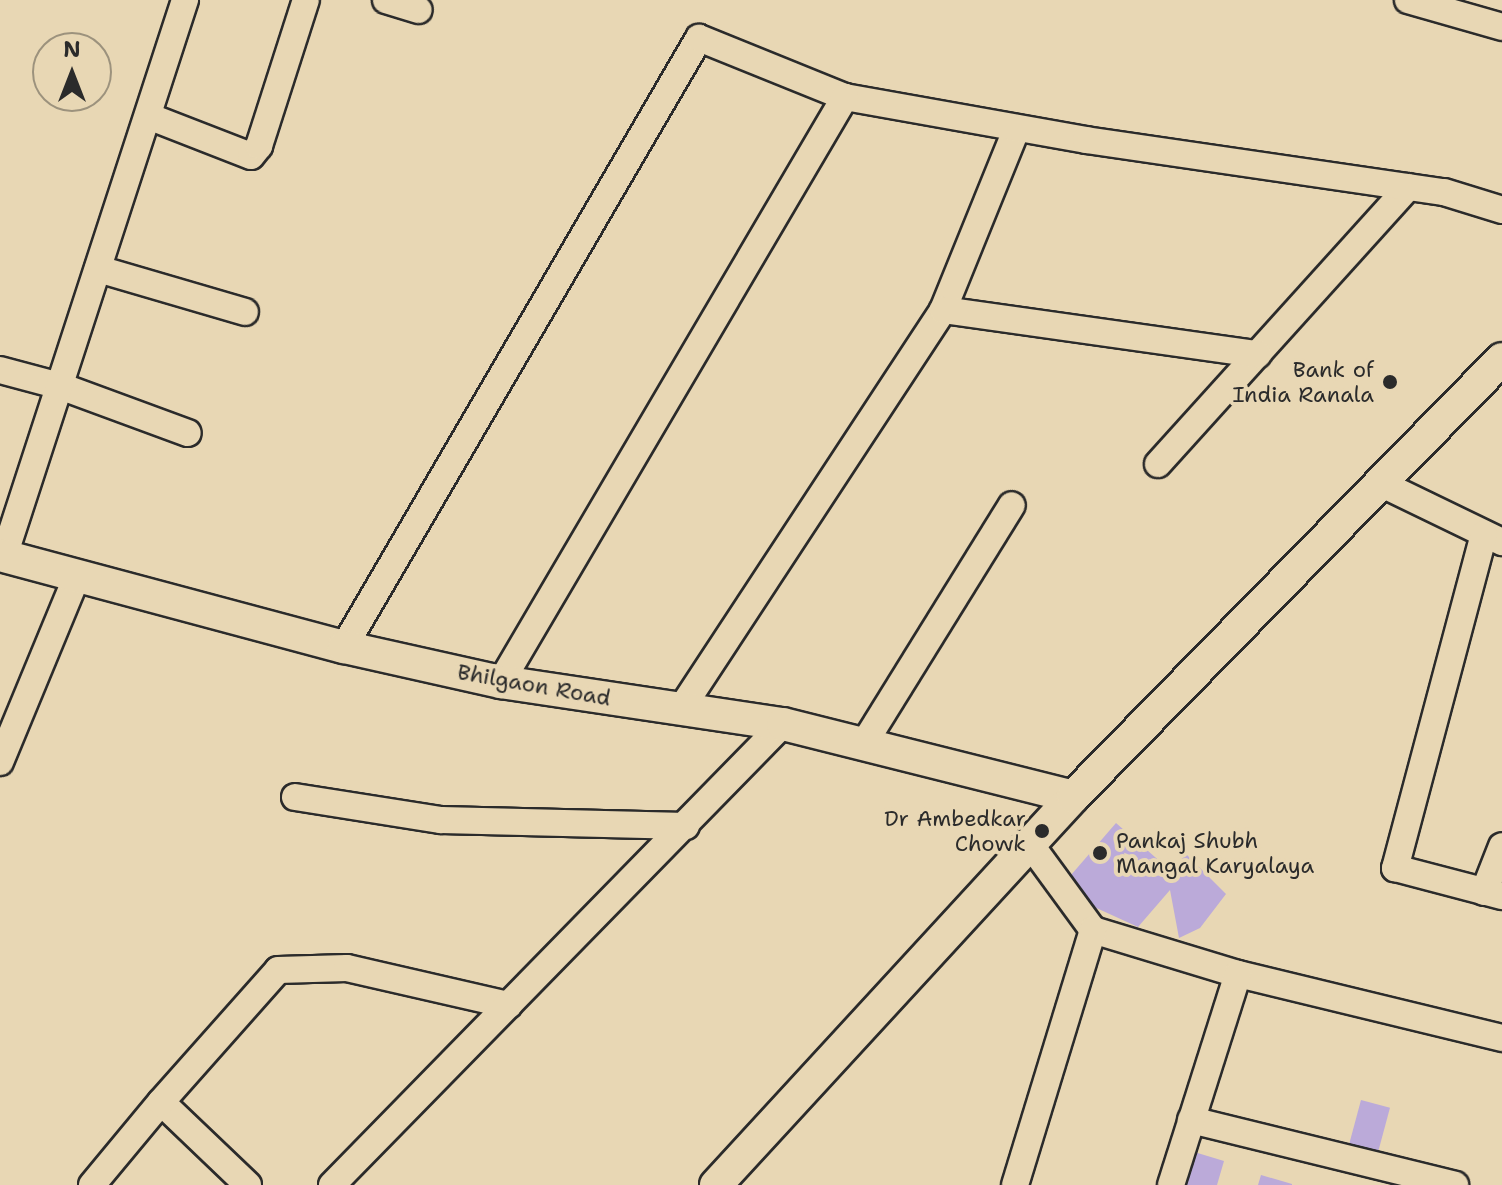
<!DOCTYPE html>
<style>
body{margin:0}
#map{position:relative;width:1502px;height:1185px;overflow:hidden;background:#e8d7b4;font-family:"Shantell Sans",sans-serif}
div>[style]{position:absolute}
.building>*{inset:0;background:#bbaad9;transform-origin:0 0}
.roads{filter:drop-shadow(2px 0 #2b2b2b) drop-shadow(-2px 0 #2b2b2b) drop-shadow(0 2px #2b2b2b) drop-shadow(0 -2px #2b2b2b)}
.minor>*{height:26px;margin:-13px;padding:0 13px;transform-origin:13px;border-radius:13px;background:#e8d7b4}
.tertiary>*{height:32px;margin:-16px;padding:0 16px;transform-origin:16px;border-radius:16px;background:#e8d7b4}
.dots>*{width:22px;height:22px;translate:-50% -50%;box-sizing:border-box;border:4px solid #e8d7b4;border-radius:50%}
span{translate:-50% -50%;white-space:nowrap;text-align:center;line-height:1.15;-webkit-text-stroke:8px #e8d7b4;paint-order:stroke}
.poi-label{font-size:22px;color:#2b2b2b}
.right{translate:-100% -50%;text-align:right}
.left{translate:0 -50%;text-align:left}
.street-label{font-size:22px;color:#2b2b2b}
.north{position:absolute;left:32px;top:32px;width:80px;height:80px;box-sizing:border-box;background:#e8d7b4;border:2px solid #9c927d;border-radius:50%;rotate:0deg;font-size:22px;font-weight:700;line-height:32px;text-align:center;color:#2b2b2b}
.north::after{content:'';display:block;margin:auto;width:28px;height:36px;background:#2b2b2b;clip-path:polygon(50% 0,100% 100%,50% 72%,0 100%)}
</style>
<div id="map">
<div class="building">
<div style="clip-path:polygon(1116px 823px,1171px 871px,1186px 854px,1226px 894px,1200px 928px,1179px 938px,1170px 890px,1138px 927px,1092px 906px,1071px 875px)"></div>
<div style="left:1361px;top:1100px;width:30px;height:49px;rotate:15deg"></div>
<div style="clip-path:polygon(1191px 1151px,1224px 1161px,1217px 1185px,1181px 1185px)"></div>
<div style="clip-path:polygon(1261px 1175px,1292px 1184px,1292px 1185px,1258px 1185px)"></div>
</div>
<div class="roads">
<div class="minor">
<div style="left:386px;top:0;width:34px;rotate:17deg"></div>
<div style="left:1408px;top:0;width:98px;rotate:16deg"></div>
<div style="left:148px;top:116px;width:110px;rotate:21.2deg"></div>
<div style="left:251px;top:156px;width:13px;rotate:-51deg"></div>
<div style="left:259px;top:146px;width:153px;rotate:-72.2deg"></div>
<div style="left:98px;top:269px;width:153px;rotate:16.3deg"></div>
<div style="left:943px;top:310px;width:196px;rotate:-67.9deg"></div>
<div style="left:0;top:370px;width:62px;rotate:14.9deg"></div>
<div style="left:60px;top:386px;width:136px;rotate:20.2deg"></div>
<div style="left:1158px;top:464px;width:373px;rotate:-47.9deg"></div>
<div style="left:1380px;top:483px;width:136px;rotate:25.8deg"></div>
<div style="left:1484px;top:534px;width:346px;rotate:104.9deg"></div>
<div style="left:1395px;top:868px;width:111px;rotate:14.7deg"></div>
<div style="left:4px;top:556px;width:585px;rotate:-71.97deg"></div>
<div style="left:344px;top:647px;width:705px;rotate:-59.76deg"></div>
<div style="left:699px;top:38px;width:157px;rotate:22deg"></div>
<div style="left:845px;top:97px;width:245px;rotate:10.1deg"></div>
<div style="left:1086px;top:140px;width:362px;rotate:8.3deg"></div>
<div style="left:1444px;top:192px;width:61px;rotate:17.2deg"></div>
<div style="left:501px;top:682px;width:679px;rotate:-59.54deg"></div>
<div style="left:681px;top:709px;width:477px;rotate:-56.7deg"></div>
<div style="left:943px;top:310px;width:318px;rotate:8deg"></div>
<div style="left:863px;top:745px;width:282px;rotate:-58.2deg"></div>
<div style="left:0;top:762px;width:201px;rotate:-67.5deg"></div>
<div style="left:295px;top:797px;width:148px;rotate:9deg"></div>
<div style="left:441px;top:820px;width:245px;rotate:1.4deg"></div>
<div style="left:1030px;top:844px;width:107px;rotate:53.8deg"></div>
<div style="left:1093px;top:930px;width:152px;rotate:16.9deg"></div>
<div style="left:1238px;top:974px;width:272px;rotate:13.6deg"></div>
<div style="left:1484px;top:892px;width:49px;rotate:-68.6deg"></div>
<div style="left:1191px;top:1120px;width:272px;rotate:13.8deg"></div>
<div style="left:92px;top:1185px;width:108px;rotate:-50.3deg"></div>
<div style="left:248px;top:1185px;width:120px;rotate:-136.3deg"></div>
<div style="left:161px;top:1102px;width:176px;rotate:-48.4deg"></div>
<div style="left:278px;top:970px;width:69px;rotate:-1.7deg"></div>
<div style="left:347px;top:968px;width:166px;rotate:12.9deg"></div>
<div style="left:332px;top:1185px;width:645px;rotate:-45.63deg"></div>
<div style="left:1015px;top:1185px;width:267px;rotate:-73deg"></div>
<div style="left:1171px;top:1185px;width:221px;rotate:-72.4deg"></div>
</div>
<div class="tertiary">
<div style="left:0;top:555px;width:356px;rotate:15deg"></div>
<div style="left:344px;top:647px;width:161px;rotate:12.6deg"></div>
<div style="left:501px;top:682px;width:285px;rotate:8.5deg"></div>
<div style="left:783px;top:724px;width:299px;rotate:14.1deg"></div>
<div style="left:716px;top:1185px;width:527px;rotate:-47.38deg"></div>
<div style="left:1073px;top:797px;width:613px;rotate:-45.59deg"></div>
</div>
</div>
<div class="dots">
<div style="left:1390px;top:382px;background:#2b2b2b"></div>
<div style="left:1042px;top:831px;background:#2b2b2b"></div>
<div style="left:1100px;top:853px;background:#2b2b2b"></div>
</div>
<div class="poi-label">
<span class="right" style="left:1374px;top:382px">Bank of<br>India Ranala</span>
<span class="right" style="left:1026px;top:831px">Dr Ambedkar<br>Chowk</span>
<span class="left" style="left:1116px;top:853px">Pankaj Shubh<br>Mangal Karyalaya</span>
</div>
<div class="street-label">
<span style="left:534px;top:685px;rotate:10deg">Bhilgaon Road</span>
</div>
<div class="north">N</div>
</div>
